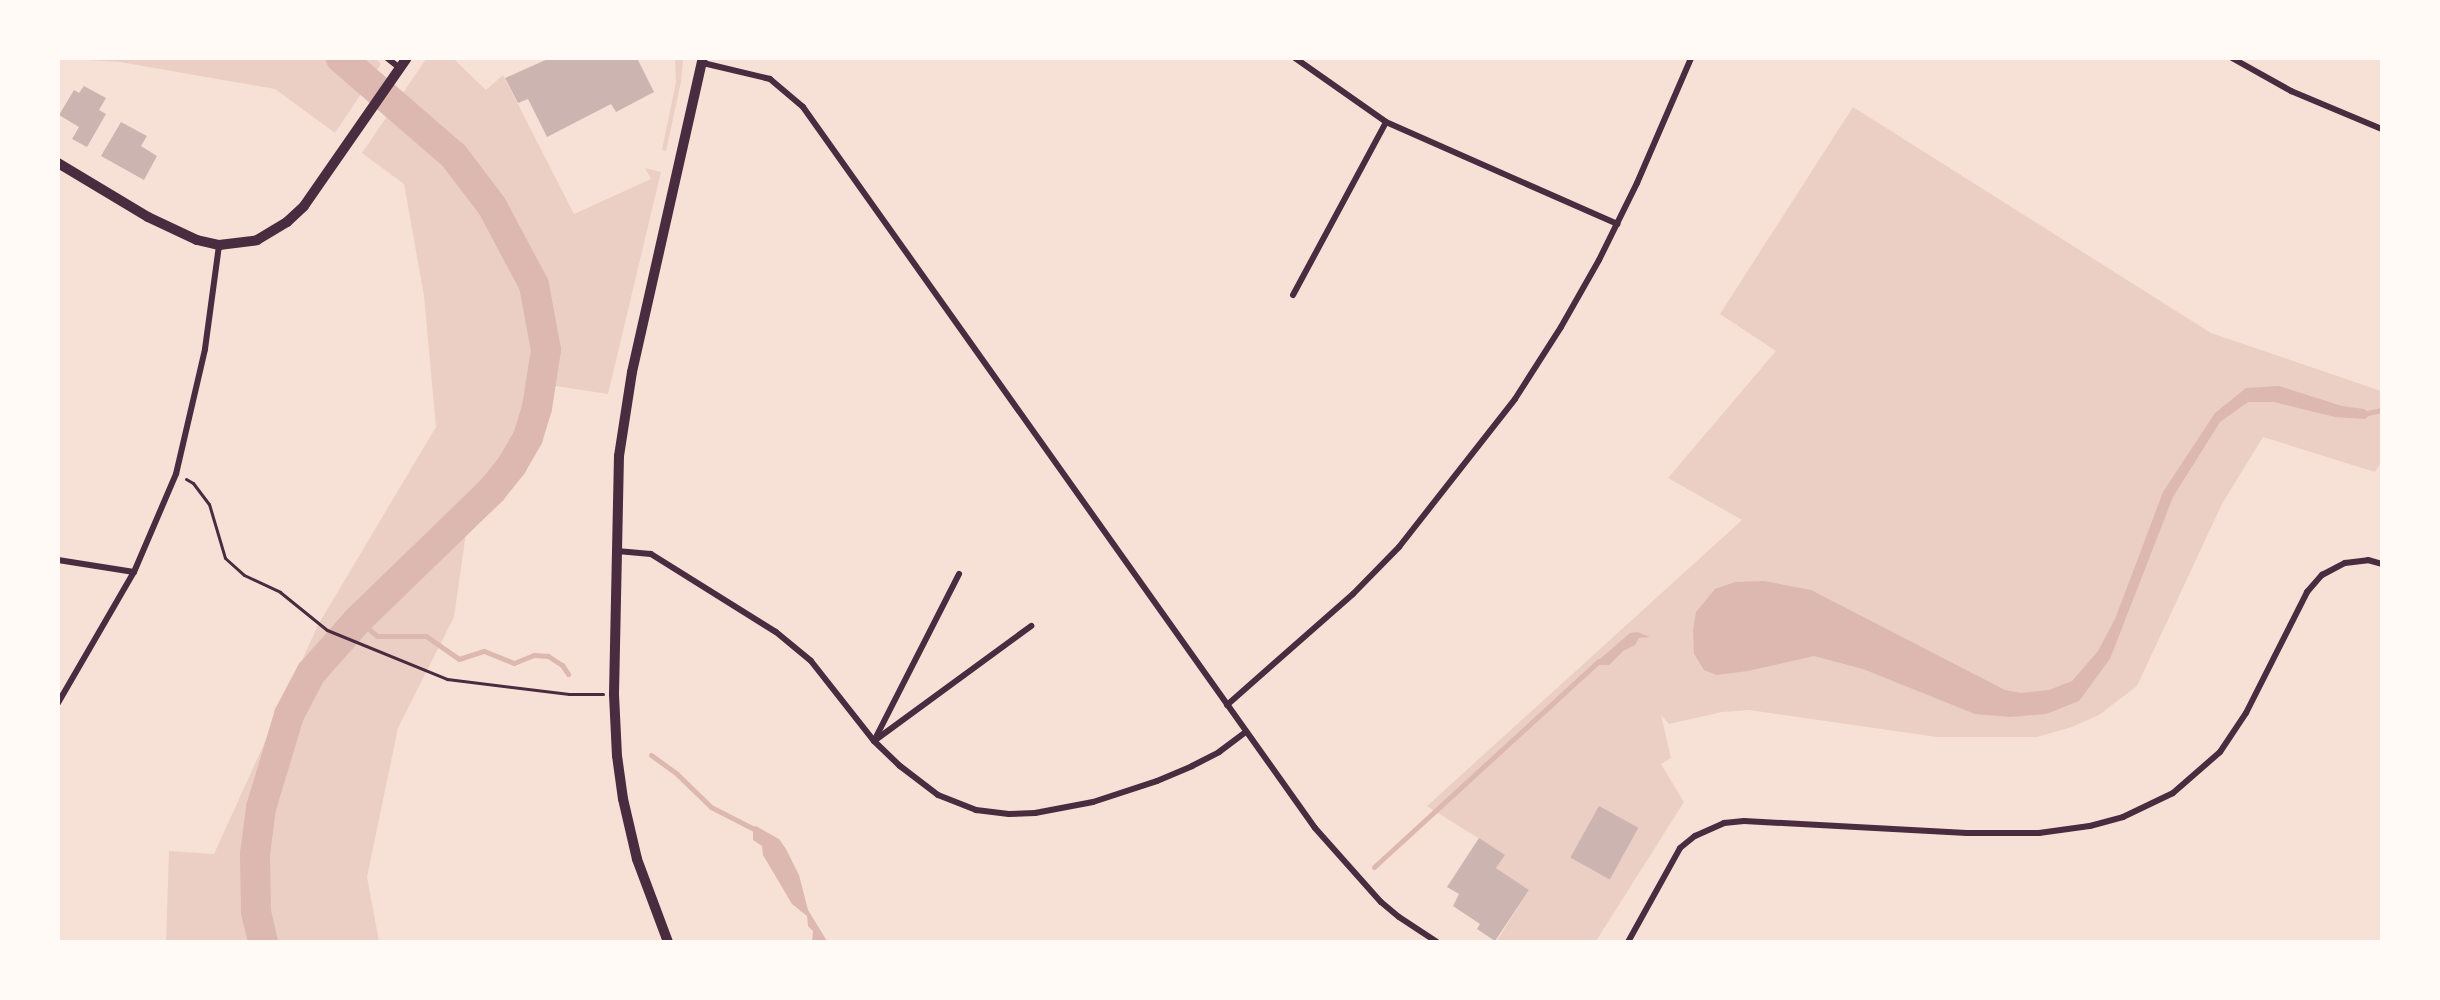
<!DOCTYPE html>
<style>
body{margin:0}
#map{position:relative;width:2440px;height:1000px;overflow:hidden;background:#f7e1d7;font-family:Helvetica,sans-serif}
div>[style]{position:absolute}
.green>*{inset:0;background:#ebcfc5}
.water>*{inset:0;background:#dcb8b0}
.stream>*{height:5px;margin:-2.5px;padding:0 2.5px;transform-origin:2.5px;border-radius:2.5px;background:#dcb8b0}
.river>*{height:30px;margin:-15px;padding:0 15px;transform-origin:15px;border-radius:15px;background:#dcb8b0}
.building>*{inset:0;background:#ccb4b1;transform-origin:0 0}
.path>*{height:3px;margin:-1.5px;padding:0 1.5px;transform-origin:1.5px;border-radius:1.5px;background:#4a2c40}
.minor>*{height:6px;margin:-3px;padding:0 3px;transform-origin:3px;border-radius:3px;background:#4a2c40}
.tertiary>*{height:10px;margin:-5px;padding:0 5px;transform-origin:5px;border-radius:5px;background:#4a2c40}
span{translate:-50% -50%;white-space:nowrap;text-align:center;line-height:1.15;-webkit-text-stroke:4.5px #fffaf5;paint-order:stroke}
.frame{position:absolute;inset:0;border:60px solid #fffaf5;pointer-events:none}
</style>
<div id="map">
<div class="green">
<div style="clip-path:polygon(376px 59px,381px 64px,335px 133px,275px 89px,120px 62px,71px 59px)"></div>
<div style="clip-path:polygon(426px 59px,454px 59px,486px 90px,503px 75px,574px 214px,651px 179px,645px 168px,661px 172px,608px 394px,542px 384px,528px 437px,512px 465px,492px 490px,469px 512px,454px 617px,398px 728px,367px 877px,379px 941px,166px 942px,169px 851px,214px 854px,318px 625px,436px 427px,424px 296px,404px 184px,362px 153px)"></div>
<div style="clip-path:polygon(675px 59px,683px 59px,681px 82px,666px 151px,662px 150px,676px 82px)"></div>
<div style="clip-path:polygon(1853px 107px,2211px 333px,2381px 391px,2381px 462px,2375px 472px,2263px 437px,2222px 504px,2137px 686px,2099px 715px,2072px 727px,2037px 737px,1937px 737px,1749px 710px,1722px 712px,1669px 724px,1661px 715px,1671px 758px,1661px 764px,1684px 802px,1596px 941px,1496px 942px,1529px 890px,1496px 868px,1505px 855px,1427px 806px,1742px 520px,1668px 478px,1776px 351px,1720px 314px)"></div>
</div>
<div class="water">
<div style="clip-path:polygon(2279px 386px,2342px 406px,2364px 409px,2370px 414px,2365px 419px,2335px 417px,2274px 402px,2248px 402px,2220px 422px,2173px 497px,2110px 659px,2079px 701px,2046px 714px,2010px 717px,1975px 714px,1863px 669px,1814px 656px,1748px 671px,1717px 675px,1704px 670px,1694px 654px,1693px 630px,1696px 612px,1715px 589px,1735px 582px,1764px 581px,1811px 590px,2005px 690px,2021px 693px,2049px 690px,2072px 681px,2098px 651px,2115px 619px,2163px 492px,2215px 413px,2246px 388px)"></div>
<div style="clip-path:polygon(1637px 632px,1650px 637px,1639px 638px,1635px 645px,1623px 651px,1609px 665px,1593px 665px,1630px 633px)"></div>
<div style="clip-path:polygon(756px 826px,779px 839px,786px 849px,799px 875px,808px 910px,827px 941px,812px 941px,813px 931px,808px 926px,807px 916px,792px 904px,763px 855px,762px 846px,753px 840px,753px 827px)"></div>
</div>
<div class="stream">
<div style="left:2363px;top:414px;width:19px;rotate:-12deg"></div>
<div style="left:358px;top:620px;width:25px;rotate:40deg"></div>
<div style="left:377px;top:636px;width:49px"></div>
<div style="left:426px;top:636px;width:40px;rotate:34.9deg"></div>
<div style="left:459px;top:659px;width:26px;rotate:-18deg"></div>
<div style="left:484px;top:651px;width:32px;rotate:22deg"></div>
<div style="left:514px;top:663px;width:22px;rotate:-22deg"></div>
<div style="left:534px;top:655px;width:14px;rotate:4deg"></div>
<div style="left:548px;top:656px;width:17px;rotate:33deg"></div>
<div style="left:562px;top:665px;width:11px;rotate:56deg"></div>
<div style="left:651px;top:755px;width:32px;rotate:36deg"></div>
<div style="left:677px;top:774px;width:47px;rotate:44.1deg"></div>
<div style="left:711px;top:807px;width:51px;rotate:27.1deg"></div>
<div style="left:1374px;top:867px;width:305px;rotate:-42.5deg"></div>
</div>
<div class="river">
<div style="left:263px;top:942px;width:32px;rotate:-103deg"></div>
<div style="left:256px;top:911px;width:57px;rotate:-91deg"></div>
<div style="left:255px;top:854px;width:46px;rotate:-82.6deg"></div>
<div style="left:261px;top:808px;width:97px;rotate:-73.2deg"></div>
<div style="left:289px;top:715px;width:47px;rotate:-62.4deg"></div>
<div style="left:311px;top:673px;width:71px;rotate:-48.4deg"></div>
<div style="left:358px;top:620px;width:187px;rotate:-44.1deg"></div>
<div style="left:492px;top:490px;width:32px;rotate:-51deg"></div>
<div style="left:512px;top:465px;width:32px;rotate:-60deg"></div>
<div style="left:528px;top:437px;width:30px;rotate:-73deg"></div>
<div style="left:537px;top:408px;width:59px;rotate:-81.2deg"></div>
<div style="left:546px;top:350px;width:66px;rotate:-100.5deg"></div>
<div style="left:534px;top:285px;width:89px;rotate:-118deg"></div>
<div style="left:492px;top:206px;width:63px;rotate:-127.2deg"></div>
<div style="left:454px;top:156px;width:150px;rotate:-139.1deg"></div>
</div>
<div class="building">
<div style="clip-path:polygon(550px 58px,637px 58px,654px 92px,616px 112px,611px 104px,547px 137px,528px 99px,518px 103px,505px 78px)"></div>
<div style="clip-path:polygon(84px 86px,106px 98px,99px 110px,106px 114px,87px 147px,72px 139px,79px 127px,59px 115px,74px 90px,79px 93px)"></div>
<div style="clip-path:polygon(121px 122px,147px 136px,141px 146px,157px 156px,144px 180px,101px 156px)"></div>
<div style="left:1599px;top:806px;width:45px;height:59px;rotate:29deg"></div>
<div style="clip-path:polygon(1479px 838px,1505px 855px,1496px 868px,1529px 890px,1495px 941px,1477px 929px,1480px 924px,1453px 906px,1459px 894px,1447px 887px)"></div>
</div>
<div class="path">
<div style="left:186px;top:479px;width:8px;rotate:30deg"></div>
<div style="left:193px;top:483px;width:26px;rotate:53deg"></div>
<div style="left:209px;top:504px;width:56px;rotate:73.5deg"></div>
<div style="left:225px;top:558px;width:25px;rotate:42deg"></div>
<div style="left:244px;top:575px;width:40px;rotate:25deg"></div>
<div style="left:280px;top:592px;width:60px;rotate:39deg"></div>
<div style="left:327px;top:630px;width:130px;rotate:22.2deg"></div>
<div style="left:447px;top:679px;width:123px;rotate:7deg"></div>
<div style="left:569px;top:694px;width:34px"></div>
</div>
<div class="minor">
<div style="left:387px;top:58px;width:16px;rotate:38deg"></div>
<div style="left:1295px;top:58px;width:111px;rotate:35.1deg"></div>
<div style="left:1386px;top:122px;width:253px;rotate:23.8deg"></div>
<div style="left:2232px;top:58px;width:68px;rotate:29.2deg"></div>
<div style="left:2291px;top:91px;width:99px;rotate:22.7deg"></div>
<div style="left:703px;top:63px;width:69px;rotate:13.4deg"></div>
<div style="left:770px;top:79px;width:43px;rotate:40.3deg"></div>
<div style="left:803px;top:107px;width:884px;rotate:54.62deg"></div>
<div style="left:1315px;top:828px;width:99px;rotate:48.3deg"></div>
<div style="left:1381px;top:902px;width:23px;rotate:40deg"></div>
<div style="left:1399px;top:917px;width:45px;rotate:33.3deg"></div>
<div style="left:1293px;top:295px;width:196px;rotate:-61.7deg"></div>
<div style="left:617px;top:551px;width:34px;rotate:5deg"></div>
<div style="left:651px;top:554px;width:147px;rotate:32deg"></div>
<div style="left:776px;top:632px;width:45px;rotate:39.6deg"></div>
<div style="left:811px;top:661px;width:102px;rotate:51.8deg"></div>
<div style="left:874px;top:741px;width:36px;rotate:44deg"></div>
<div style="left:900px;top:766px;width:48px;rotate:37.3deg"></div>
<div style="left:938px;top:795px;width:41px;rotate:21.5deg"></div>
<div style="left:976px;top:810px;width:33px;rotate:7deg"></div>
<div style="left:1009px;top:814px;width:26px;rotate:-2deg"></div>
<div style="left:1035px;top:813px;width:59px;rotate:-10.7deg"></div>
<div style="left:1093px;top:802px;width:67px;rotate:-18.2deg"></div>
<div style="left:1157px;top:781px;width:38px;rotate:-23deg"></div>
<div style="left:1192px;top:766px;width:30px;rotate:-27deg"></div>
<div style="left:1219px;top:752px;width:34px;rotate:-37deg"></div>
<div style="left:58px;top:560px;width:77px;rotate:9deg"></div>
<div style="left:58px;top:703px;width:151px;rotate:-59.9deg"></div>
<div style="left:134px;top:572px;width:107px;rotate:-66.8deg"></div>
<div style="left:176px;top:474px;width:128px;rotate:-76.9deg"></div>
<div style="left:205px;top:349px;width:105px;rotate:-82.3deg"></div>
<div style="left:1227px;top:705px;width:168px;rotate:-41.4deg"></div>
<div style="left:1353px;top:594px;width:66px;rotate:-45.6deg"></div>
<div style="left:1399px;top:547px;width:188px;rotate:-51.9deg"></div>
<div style="left:1515px;top:399px;width:85px;rotate:-57.4deg"></div>
<div style="left:1561px;top:327px;width:77px;rotate:-60.4deg"></div>
<div style="left:1599px;top:260px;width:86px;rotate:-63.7deg"></div>
<div style="left:1637px;top:183px;width:136px;rotate:-66.6deg"></div>
<div style="left:876px;top:737px;width:183px;rotate:-63deg"></div>
<div style="left:874px;top:741px;width:195px;rotate:-36.2deg"></div>
<div style="left:1628px;top:942px;width:107px;rotate:-61deg"></div>
<div style="left:1680px;top:848px;width:19px;rotate:-39deg"></div>
<div style="left:1695px;top:836px;width:32px;rotate:-24deg"></div>
<div style="left:1724px;top:823px;width:20px;rotate:-6deg"></div>
<div style="left:1744px;top:821px;width:223px;rotate:3.1deg"></div>
<div style="left:1967px;top:833px;width:72px"></div>
<div style="left:2039px;top:833px;width:51px;rotate:-7.8deg"></div>
<div style="left:2090px;top:826px;width:34px;rotate:-15deg"></div>
<div style="left:2123px;top:817px;width:55px;rotate:-25.6deg"></div>
<div style="left:2173px;top:793px;width:62px;rotate:-41.1deg"></div>
<div style="left:2220px;top:752px;width:47px;rotate:-56.3deg"></div>
<div style="left:2246px;top:713px;width:136px;rotate:-63.2deg"></div>
<div style="left:2307px;top:592px;width:23px;rotate:-49deg"></div>
<div style="left:2322px;top:575px;width:26px;rotate:-28deg"></div>
<div style="left:2345px;top:563px;width:23px;rotate:-7deg"></div>
<div style="left:2368px;top:560px;width:15px;rotate:16deg"></div>
</div>
<div class="tertiary">
<div style="left:58px;top:163px;width:105px;rotate:31deg"></div>
<div style="left:148px;top:217px;width:54px;rotate:25.1deg"></div>
<div style="left:197px;top:240px;width:23px;rotate:13deg"></div>
<div style="left:219px;top:245px;width:38px;rotate:-7deg"></div>
<div style="left:257px;top:240px;width:35px;rotate:-31deg"></div>
<div style="left:287px;top:222px;width:23px;rotate:-43deg"></div>
<div style="left:304px;top:206px;width:180px;rotate:-55.2deg"></div>
<div style="left:668px;top:942px;width:89px;rotate:-110.5deg"></div>
<div style="left:637px;top:859px;width:62px;rotate:-103.1deg"></div>
<div style="left:623px;top:799px;width:43px;rotate:-97.9deg"></div>
<div style="left:617px;top:756px;width:62px;rotate:-92.8deg"></div>
<div style="left:614px;top:694px;width:238px;rotate:-88.8deg"></div>
<div style="left:619px;top:456px;width:85px;rotate:-81.2deg"></div>
<div style="left:632px;top:372px;width:322px;rotate:-77.3deg"></div>
</div>
<div class="frame"></div>
</div>
